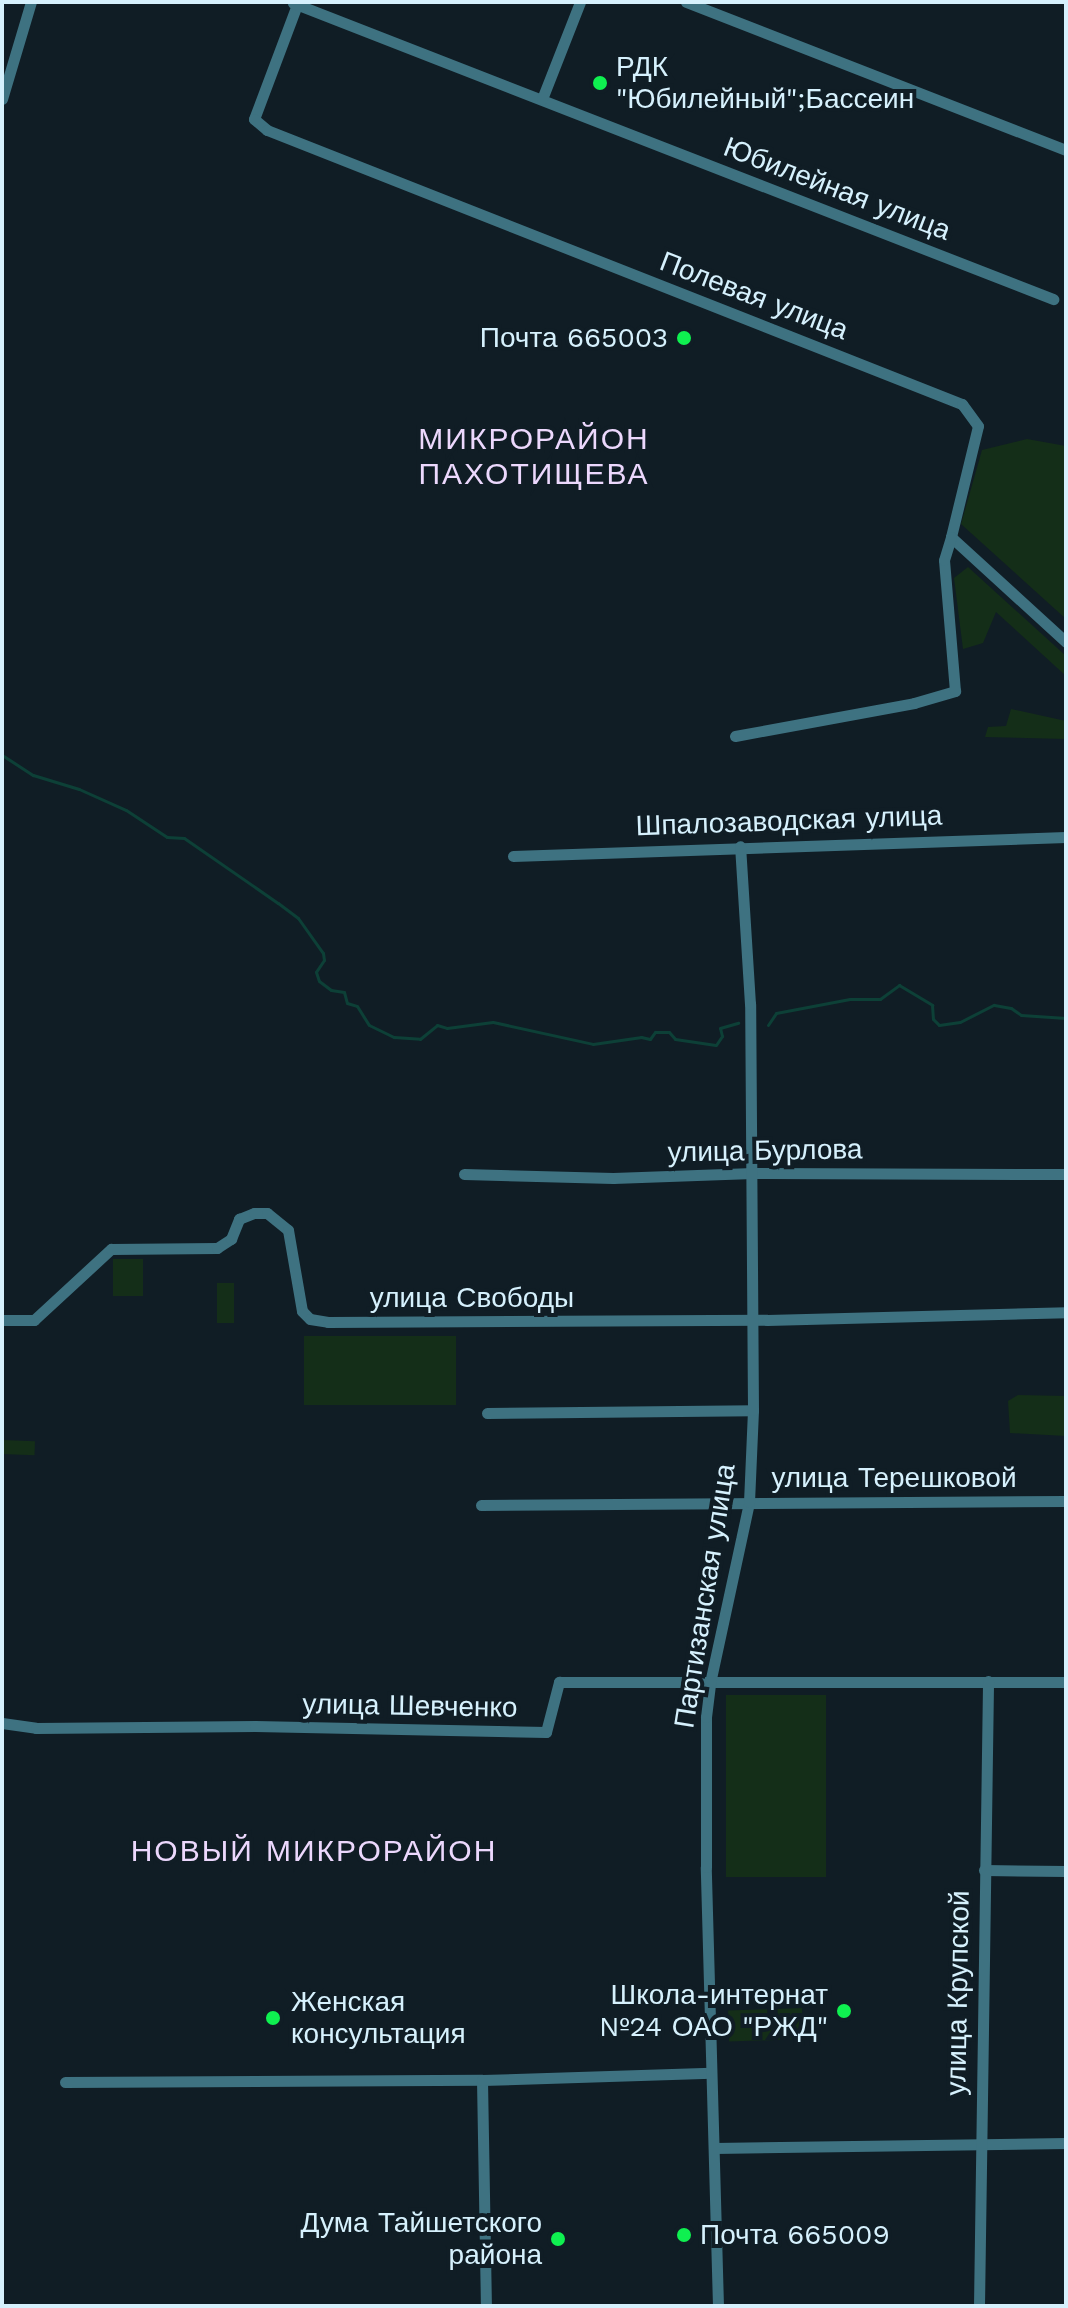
<!DOCTYPE html>
<meta charset="utf-8">
<style>
body{margin:0}
#map{position:relative;width:1068px;height:2308px;overflow:hidden;background:#101d25;font-family:"Work Sans",sans-serif}
div>[style]{position:absolute}
.green>*{inset:0;background:#142e18;transform-origin:0 0}
.stream>*{height:3px;margin:-1.5px;padding:0 1.5px;transform-origin:1.5px;border-radius:1.5px;background:#0d4037}
.minor>*{height:11px;margin:-5.5px;padding:0 5.5px;transform-origin:5.5px;border-radius:5.5px;background:#3e7281}
.dots>*{width:22px;height:22px;translate:-50% -50%;box-sizing:border-box;border:4px solid #101d25;border-radius:50%}
span{translate:-50% -50%;white-space:nowrap;text-align:center;line-height:1.15;-webkit-text-stroke:8px #101d25;paint-order:stroke}
.poi-label{font-size:28px;color:#d6f1fd}
.left{translate:0 -50%;text-align:left}
.right{translate:-100% -50%;text-align:right}
.street-label{font-size:28px;color:#d6f1fd}
.neighbourhood-label{font-size:30px;color:#ecd8fd;letter-spacing:2px}
.frame{position:absolute;inset:0;border:4px solid #d6f1fd;pointer-events:none}
</style>
<div id="map">
<div class="green">
<div style="clip-path:polygon(1027px 439px,1066px 446px,1066px 619px,961px 524px,982px 450px)"></div>
<div style="clip-path:polygon(968px 567px,1066px 656px,1066px 676px,996px 612px,983px 643px,963px 649px,954px 578px)"></div>
<div style="clip-path:polygon(1011px 709px,1066px 721px,1066px 739px,985px 737px,988px 727px,1006px 726px)"></div>
<div style="left:143px;top:1259px;width:37px;height:30px;rotate:90deg"></div>
<div style="left:217px;top:1283px;width:17px;height:40px"></div>
<div style="left:304px;top:1336px;width:152px;height:69px"></div>
<div style="clip-path:polygon(1018px 1395px,1066px 1396px,1066px 1436px,1010px 1433px,1008px 1401px)"></div>
<div style="left:2px;top:1440px;width:33px;height:14px;rotate:2deg"></div>
<div style="left:726px;top:1695px;width:100px;height:182px"></div>
<div style="left:802px;top:2008px;width:31px;height:74px;rotate:88deg"></div>
</div>
<div class="stream">
<div style="left:2px;top:755px;width:37px;rotate:33deg"></div>
<div style="left:33px;top:775px;width:48px;rotate:16.9deg"></div>
<div style="left:79px;top:789px;width:51px;rotate:24.1deg"></div>
<div style="left:126px;top:810px;width:49px;rotate:33.4deg"></div>
<div style="left:167px;top:837px;width:17px;rotate:3deg"></div>
<div style="left:184px;top:838px;width:114px;rotate:34.7deg"></div>
<div style="left:278px;top:903px;width:25px;rotate:37deg"></div>
<div style="left:298px;top:918px;width:43px;rotate:54.5deg"></div>
<div style="left:323px;top:953px;width:7px;rotate:82deg"></div>
<div style="left:324px;top:960px;width:14px;rotate:124deg"></div>
<div style="left:316px;top:972px;width:9px;rotate:72deg"></div>
<div style="left:319px;top:981px;width:15px;rotate:37deg"></div>
<div style="left:331px;top:990px;width:13px;rotate:9deg"></div>
<div style="left:344px;top:992px;width:11px;rotate:75deg"></div>
<div style="left:347px;top:1003px;width:10px;rotate:17deg"></div>
<div style="left:357px;top:1006px;width:22px;rotate:58deg"></div>
<div style="left:369px;top:1025px;width:28px;rotate:26deg"></div>
<div style="left:394px;top:1037px;width:26px;rotate:4deg"></div>
<div style="left:420px;top:1039px;width:22px;rotate:-39deg"></div>
<div style="left:437px;top:1025px;width:10px;rotate:17deg"></div>
<div style="left:447px;top:1028px;width:46px;rotate:-7.4deg"></div>
<div style="left:493px;top:1022px;width:102px;rotate:12.4deg"></div>
<div style="left:593px;top:1044px;width:49px;rotate:-8.3deg"></div>
<div style="left:641px;top:1037px;width:9px;rotate:13deg"></div>
<div style="left:650px;top:1039px;width:9px;rotate:-54deg"></div>
<div style="left:655px;top:1032px;width:14px"></div>
<div style="left:669px;top:1032px;width:9px;rotate:49deg"></div>
<div style="left:675px;top:1039px;width:41px;rotate:8.3deg"></div>
<div style="left:716px;top:1045px;width:11px;rotate:-56deg"></div>
<div style="left:722px;top:1036px;width:8px;rotate:-104deg"></div>
<div style="left:720px;top:1028px;width:19px;rotate:-16deg"></div>
<div style="left:768px;top:1025px;width:14px;rotate:-56deg"></div>
<div style="left:776px;top:1013px;width:75px;rotate:-10.7deg"></div>
<div style="left:850px;top:999px;width:30px"></div>
<div style="left:880px;top:999px;width:24px;rotate:-36deg"></div>
<div style="left:899px;top:985px;width:39px;rotate:31deg"></div>
<div style="left:932px;top:1005px;width:14px;rotate:86deg"></div>
<div style="left:933px;top:1019px;width:8px;rotate:45deg"></div>
<div style="left:939px;top:1025px;width:21px;rotate:-8deg"></div>
<div style="left:960px;top:1022px;width:38px;rotate:-27deg"></div>
<div style="left:994px;top:1005px;width:17px;rotate:10deg"></div>
<div style="left:1011px;top:1008px;width:12px;rotate:35deg"></div>
<div style="left:1021px;top:1015px;width:45px;rotate:3.8deg"></div>
</div>
<div class="minor">
<div style="left:298px;top:2px;width:125px;rotate:110.6deg"></div>
<div style="left:254px;top:119px;width:17px;rotate:40deg"></div>
<div style="left:267px;top:130px;width:747px;rotate:21.52deg"></div>
<div style="left:962px;top:404px;width:27px;rotate:54deg"></div>
<div style="left:978px;top:426px;width:114px;rotate:103.7deg"></div>
<div style="left:951px;top:537px;width:156px;rotate:42.4deg"></div>
<div style="left:686px;top:2px;width:408px;rotate:21.3deg"></div>
<div style="left:293px;top:3px;width:816px;rotate:21.28deg"></div>
<div style="left:2px;top:99px;width:101px;rotate:-73.4deg"></div>
<div style="left:542px;top:99px;width:104px;rotate:-68.6deg"></div>
<div style="left:735px;top:736px;width:182px;rotate:-10.4deg"></div>
<div style="left:914px;top:703px;width:43px;rotate:-16.3deg"></div>
<div style="left:955px;top:691px;width:131px;rotate:-94.8deg"></div>
<div style="left:944px;top:560px;width:24px;rotate:-73deg"></div>
<div style="left:513px;top:856px;width:553px;rotate:-1.97deg"></div>
<div style="left:464px;top:1174px;width:149px;rotate:1.5deg"></div>
<div style="left:613px;top:1178px;width:140px;rotate:-2deg"></div>
<div style="left:753px;top:1173px;width:313px;rotate:0.2deg"></div>
<div style="left:2px;top:1320px;width:32px"></div>
<div style="left:34px;top:1320px;width:105px;rotate:-42.7deg"></div>
<div style="left:111px;top:1249px;width:106px;rotate:-0.5deg"></div>
<div style="left:217px;top:1248px;width:17px;rotate:-33deg"></div>
<div style="left:231px;top:1239px;width:22px;rotate:-68deg"></div>
<div style="left:239px;top:1219px;width:16px;rotate:-22deg"></div>
<div style="left:254px;top:1213px;width:13px"></div>
<div style="left:267px;top:1213px;width:27px;rotate:39deg"></div>
<div style="left:288px;top:1230px;width:82px;rotate:80.2deg"></div>
<div style="left:302px;top:1311px;width:11px;rotate:45deg"></div>
<div style="left:310px;top:1319px;width:18px;rotate:9deg"></div>
<div style="left:328px;top:1322px;width:439px;rotate:-0.3deg"></div>
<div style="left:767px;top:1320px;width:299px;rotate:-1.5deg"></div>
<div style="left:487px;top:1413px;width:266px;rotate:-0.6deg"></div>
<div style="left:481px;top:1505px;width:585px;rotate:-0.39deg"></div>
<div style="left:2px;top:1723px;width:34px;rotate:8deg"></div>
<div style="left:36px;top:1728px;width:219px;rotate:-0.5deg"></div>
<div style="left:255px;top:1726px;width:291px;rotate:1.2deg"></div>
<div style="left:546px;top:1732px;width:52px;rotate:-75.4deg"></div>
<div style="left:559px;top:1682px;width:507px"></div>
<div style="left:984px;top:1870px;width:82px;rotate:0.7deg"></div>
<div style="left:482px;top:2080px;width:226px;rotate:89deg"></div>
<div style="left:65px;top:2082px;width:417px;rotate:-0.3deg"></div>
<div style="left:482px;top:2080px;width:229px;rotate:-1.8deg"></div>
<div style="left:714px;top:2148px;width:352px;rotate:-0.8deg"></div>
<div style="left:718px;top:2306px;width:439px;rotate:-91.6deg"></div>
<div style="left:706px;top:1867px;width:150px;rotate:-90deg"></div>
<div style="left:706px;top:1717px;width:34px;rotate:-83deg"></div>
<div style="left:710px;top:1683px;width:185px;rotate:-77.8deg"></div>
<div style="left:749px;top:1502px;width:92px;rotate:-87.5deg"></div>
<div style="left:753px;top:1410px;width:406px;rotate:-90.4deg"></div>
<div style="left:750px;top:1004px;width:158px;rotate:-93.6deg"></div>
<div style="left:979px;top:2306px;width:625px;rotate:-89.17deg"></div>
</div>
<div class="dots">
<div style="left:600px;top:83px;background:#0ff050"></div>
<div style="left:684px;top:338px;background:#0ff050"></div>
<div style="left:844px;top:2011px;background:#0ff050"></div>
<div style="left:273px;top:2018px;background:#0ff050"></div>
<div style="left:684px;top:2235px;background:#0ff050"></div>
<div style="left:558px;top:2239px;background:#0ff050"></div>
</div>
<div class="poi-label">
<span class="left" style="left:616px;top:83px">РДК<br>"Юбилейный";Бассеин</span>
<span class="right" style="left:668px;top:338px">Почта 665003</span>
<span class="right" style="left:828px;top:2011px">Школа-интернат<br>№24 ОАО "РЖД"</span>
<span class="left" style="left:291px;top:2018px">Женская<br>консультация</span>
<span class="right" style="left:542px;top:2239px">Дума Тайшетского<br>района</span>
<span class="left" style="left:700px;top:2235px">Почта 665009</span>
</div>
<div class="street-label">
<span style="left:837px;top:189px;rotate:21deg">Юбилейная улица</span>
<span style="left:754px;top:296px;rotate:21deg">Полевая улица</span>
<span style="left:789px;top:821px;rotate:-2deg">Шпалозаводская улица</span>
<span style="left:765px;top:1151px;rotate:-1deg">улица Бурлова</span>
<span style="left:472px;top:1298px">улица Свободы</span>
<span style="left:894px;top:1478px">улица Терешковой</span>
<span style="left:705px;top:1596px;rotate:-81deg">Партизанская улица</span>
<span style="left:410px;top:1706px;rotate:1deg">улица Шевченко</span>
<span style="left:958px;top:1993px;rotate:-89deg">улица Крупской</span>
</div>
<div class="neighbourhood-label">
<span style="left:534px;top:456px">МИКРОРАЙОН<br>ПАХОТИЩЕВА</span>
<span style="left:314px;top:1851px">НОВЫЙ МИКРОРАЙОН</span>
</div>
<div class="frame"></div>
</div>
